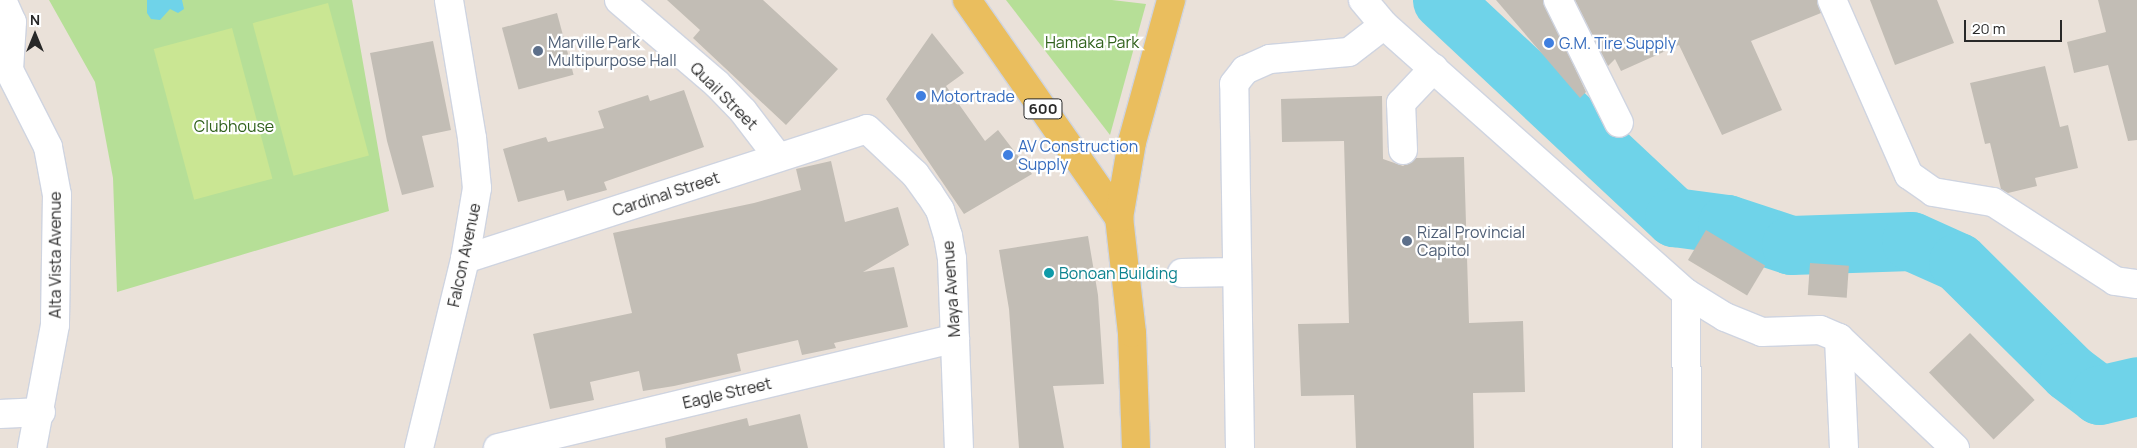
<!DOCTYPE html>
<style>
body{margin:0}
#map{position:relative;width:2137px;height:448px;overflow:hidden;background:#eae1d9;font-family:Manrope,sans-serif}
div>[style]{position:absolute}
.green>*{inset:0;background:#b6df97}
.pitch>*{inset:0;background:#cae693;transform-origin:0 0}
.water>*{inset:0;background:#6fd3e9}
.river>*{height:59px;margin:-29.5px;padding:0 29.5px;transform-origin:29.5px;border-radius:29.5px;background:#6fd3e9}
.building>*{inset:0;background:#c2bdb5;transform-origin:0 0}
.roads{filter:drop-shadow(1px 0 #cfd4e0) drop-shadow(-1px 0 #cfd4e0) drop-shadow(0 1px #cfd4e0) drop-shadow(0 -1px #cfd4e0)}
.minor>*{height:28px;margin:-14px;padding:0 14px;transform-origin:14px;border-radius:14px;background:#fff}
.major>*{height:28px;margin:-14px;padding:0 14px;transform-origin:14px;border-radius:14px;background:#eabe5e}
.dots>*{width:14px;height:14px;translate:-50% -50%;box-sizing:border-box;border:2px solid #fff;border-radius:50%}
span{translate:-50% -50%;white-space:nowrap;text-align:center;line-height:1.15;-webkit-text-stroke:4.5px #fff;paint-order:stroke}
.shield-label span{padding:1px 4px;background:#fff;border:1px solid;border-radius:4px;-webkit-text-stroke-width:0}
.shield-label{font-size:15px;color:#282828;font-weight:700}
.service-label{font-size:16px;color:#4e5e75}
.left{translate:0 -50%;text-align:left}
.park-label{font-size:16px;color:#30611c}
.shop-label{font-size:16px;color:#366cbe}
.street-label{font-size:16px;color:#282828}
.culture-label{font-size:16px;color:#0d838f}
.north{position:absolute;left:10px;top:10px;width:50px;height:50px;-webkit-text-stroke:4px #fff;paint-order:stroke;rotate:0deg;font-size:14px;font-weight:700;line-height:20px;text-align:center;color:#282828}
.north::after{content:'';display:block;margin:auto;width:18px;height:22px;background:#282828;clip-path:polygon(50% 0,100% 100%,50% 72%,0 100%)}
.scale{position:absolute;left:1964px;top:20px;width:98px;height:22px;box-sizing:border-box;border:2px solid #282828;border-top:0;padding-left:6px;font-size:15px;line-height:18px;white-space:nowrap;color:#282828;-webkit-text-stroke:4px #fff;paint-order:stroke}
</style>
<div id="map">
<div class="green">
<div style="clip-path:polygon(49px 0,352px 0,389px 211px,117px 292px,113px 178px,95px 82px)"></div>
<div style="clip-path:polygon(1006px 0,1112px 0,1146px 4px,1110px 135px)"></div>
</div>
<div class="pitch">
<div style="left:328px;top:3px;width:158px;height:78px;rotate:75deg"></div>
<div style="left:232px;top:28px;width:156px;height:81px;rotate:75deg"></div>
</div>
<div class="water">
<div style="clip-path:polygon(147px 0,182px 0,184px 9px,178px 13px,170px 9px,160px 20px,151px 19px,147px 13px)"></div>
</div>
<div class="river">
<div style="left:1442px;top:0;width:318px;rotate:43.1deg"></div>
<div style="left:1674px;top:217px;width:53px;rotate:7.5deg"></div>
<div style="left:1727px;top:224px;width:67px;rotate:18.2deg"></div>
<div style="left:1791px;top:245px;width:120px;rotate:-1.9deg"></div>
<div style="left:1911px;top:241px;width:51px;rotate:24.1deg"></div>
<div style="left:1958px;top:262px;width:156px;rotate:44.7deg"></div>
<div style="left:2069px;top:372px;width:38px;rotate:37deg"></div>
<div style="left:2099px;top:395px;width:39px;rotate:-13deg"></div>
</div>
<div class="building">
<div style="clip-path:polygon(667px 0,763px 0,838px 69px,786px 125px,693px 38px,700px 30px)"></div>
<div style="clip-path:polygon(1496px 0,1543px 0,1586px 92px,1580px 98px)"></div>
<div style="clip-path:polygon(1575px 0,1817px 0,1821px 13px,1751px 41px,1782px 110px,1722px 135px,1679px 45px,1621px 71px,1615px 59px,1608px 66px)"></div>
<div style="clip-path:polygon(1870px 0,1937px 0,1954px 43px,1895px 65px)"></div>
<div style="clip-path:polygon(2098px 0,2137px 0,2137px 140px,2128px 141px,2108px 65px,2074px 73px,2067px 42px,2106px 32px)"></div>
<div style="left:557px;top:13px;width:64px;height:57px;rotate:75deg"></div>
<div style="clip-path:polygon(932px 33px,964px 73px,946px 86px,985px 141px,998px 130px,1032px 174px,964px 214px,886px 99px)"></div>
<div style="clip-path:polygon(433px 41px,451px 130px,422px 136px,434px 187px,402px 195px,387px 141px,370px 53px)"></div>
<div style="clip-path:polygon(2045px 66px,2060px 127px,2068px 125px,2078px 168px,2035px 178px,2037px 186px,2008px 193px,2001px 189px,1990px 143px,1985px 144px,1970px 83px)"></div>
<div style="clip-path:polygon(684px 90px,704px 147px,604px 182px,607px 190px,567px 201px,564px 190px,518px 202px,503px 149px,546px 137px,548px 142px,604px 128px,598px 111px,648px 95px,650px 101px)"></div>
<div style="clip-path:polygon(1382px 96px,1383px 159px,1403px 166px,1416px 158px,1464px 157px,1469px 323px,1523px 321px,1525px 392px,1473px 393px,1474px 448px,1356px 448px,1354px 395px,1301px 396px,1298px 324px,1349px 323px,1344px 141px,1282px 142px,1281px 99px)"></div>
<div style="clip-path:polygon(831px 161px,845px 222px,898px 207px,909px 245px,863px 272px,894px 267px,908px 327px,834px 343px,836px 348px,802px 355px,798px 340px,737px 354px,741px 371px,674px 386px,643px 391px,639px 371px,590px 382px,594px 400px,550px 409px,533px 334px,632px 313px,613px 233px,754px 203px,801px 190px,796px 169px)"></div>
<div style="left:1706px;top:230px;width:69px;height:35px;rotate:31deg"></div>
<div style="clip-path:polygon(1088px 236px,1098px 295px,1104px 384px,1053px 386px,1064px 448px,1019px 448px,1009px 309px,999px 250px)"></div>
<div style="left:1810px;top:263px;width:39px;height:32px;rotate:4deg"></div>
<div style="left:1970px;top:333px;width:93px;height:57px;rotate:46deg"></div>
<div style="clip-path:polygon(800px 414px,808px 448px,666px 448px,665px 438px,747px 418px,749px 426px)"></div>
</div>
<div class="roads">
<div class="minor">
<div style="left:2px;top:0;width:24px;rotate:66deg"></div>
<div style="left:12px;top:22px;width:48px;rotate:93.6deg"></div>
<div style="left:619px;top:0;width:129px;rotate:40.6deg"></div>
<div style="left:717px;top:84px;width:37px;rotate:46deg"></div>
<div style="left:743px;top:111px;width:58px;rotate:52.7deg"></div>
<div style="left:1363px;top:0;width:33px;rotate:50deg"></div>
<div style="left:1384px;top:25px;width:404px;rotate:41.6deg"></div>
<div style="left:1686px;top:293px;width:46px;rotate:31.6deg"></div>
<div style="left:1725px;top:317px;width:40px;rotate:22deg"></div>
<div style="left:1762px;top:332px;width:58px;rotate:-2deg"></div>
<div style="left:1820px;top:330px;width:21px;rotate:23deg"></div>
<div style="left:1839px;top:338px;width:160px;rotate:43.5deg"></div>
<div style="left:1558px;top:0;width:137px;rotate:63.6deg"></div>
<div style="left:1832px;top:0;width:191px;rotate:66.3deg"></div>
<div style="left:1909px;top:175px;width:29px;rotate:35deg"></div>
<div style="left:1933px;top:192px;width:61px;rotate:9.5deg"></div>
<div style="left:1993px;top:202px;width:145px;rotate:32.9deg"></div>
<div style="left:2115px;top:281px;width:22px;rotate:8deg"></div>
<div style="left:0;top:64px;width:11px;rotate:34deg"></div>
<div style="left:9px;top:70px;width:86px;rotate:63.1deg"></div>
<div style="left:48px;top:147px;width:49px;rotate:79.4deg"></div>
<div style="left:57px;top:195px;width:130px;rotate:90.9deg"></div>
<div style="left:55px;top:325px;width:125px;rotate:100.6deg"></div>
<div style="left:1403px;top:150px;width:47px;rotate:-92.4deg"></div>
<div style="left:1401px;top:103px;width:48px;rotate:-46.7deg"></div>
<div style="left:465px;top:259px;width:422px;rotate:-17.9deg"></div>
<div style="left:867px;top:129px;width:66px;rotate:43.2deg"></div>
<div style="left:915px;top:174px;width:24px;rotate:54deg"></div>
<div style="left:929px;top:193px;width:20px;rotate:57deg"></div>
<div style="left:940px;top:210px;width:27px;rotate:73deg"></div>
<div style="left:948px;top:236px;width:23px;rotate:80deg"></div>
<div style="left:952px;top:259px;width:189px;rotate:87.9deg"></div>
<div style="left:1182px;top:273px;width:55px;rotate:-1deg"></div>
<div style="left:1686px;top:293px;width:155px;rotate:89.6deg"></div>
<div style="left:1839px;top:338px;width:110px;rotate:87.4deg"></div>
<div style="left:0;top:414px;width:41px;rotate:-2.8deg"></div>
<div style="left:419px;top:448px;width:195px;rotate:-76.3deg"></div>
<div style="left:465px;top:259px;width:72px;rotate:-80.4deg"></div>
<div style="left:477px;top:188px;width:50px;rotate:-95.7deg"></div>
<div style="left:472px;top:138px;width:140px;rotate:-99.5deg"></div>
<div style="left:498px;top:448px;width:470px;rotate:-13.5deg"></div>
<div style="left:1240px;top:448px;width:364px;rotate:-90.9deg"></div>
<div style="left:1234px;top:84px;width:18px;rotate:-52deg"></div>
<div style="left:1245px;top:70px;width:27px;rotate:-24deg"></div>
<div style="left:1270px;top:59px;width:79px;rotate:-5.1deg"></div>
<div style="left:1349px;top:52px;width:44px;rotate:-37.6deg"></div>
</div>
<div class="major">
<div style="left:967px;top:0;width:266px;rotate:55.1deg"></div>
<div style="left:1136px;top:448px;width:115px;rotate:-92deg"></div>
<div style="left:1132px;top:333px;width:116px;rotate:-96.4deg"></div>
<div style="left:1119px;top:218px;width:77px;rotate:-80.3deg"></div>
<div style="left:1132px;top:142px;width:147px;rotate:-74.6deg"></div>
</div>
</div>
<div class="dots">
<div style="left:1549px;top:43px;background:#3f7fe0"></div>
<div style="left:538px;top:51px;background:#5c6f8a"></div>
<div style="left:921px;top:96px;background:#3f7fe0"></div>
<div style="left:1008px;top:155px;background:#3f7fe0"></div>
<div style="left:1407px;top:241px;background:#5c6f8a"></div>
<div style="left:1049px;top:273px;background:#0f9aa8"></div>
</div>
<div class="shield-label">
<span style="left:1043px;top:109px">600</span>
</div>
<div class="service-label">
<span class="left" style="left:548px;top:51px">Marville Park<br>Multipurpose Hall</span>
<span class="left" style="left:1417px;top:241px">Rizal Provincial<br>Capitol</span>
</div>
<div class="park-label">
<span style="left:1092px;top:42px">Hamaka Park</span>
<span style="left:234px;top:126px">Clubhouse</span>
</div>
<div class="shop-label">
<span class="left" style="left:1559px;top:43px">G.M. Tire Supply</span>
<span class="left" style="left:931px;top:96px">Motortrade</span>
<span class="left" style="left:1018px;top:155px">AV Construction<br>Supply</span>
</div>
<div class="street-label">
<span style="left:724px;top:96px;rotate:45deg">Quail Street</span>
<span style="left:666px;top:194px;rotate:-18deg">Cardinal Street</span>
<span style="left:55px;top:255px;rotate:-90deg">Alta Vista Avenue</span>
<span style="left:464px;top:255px;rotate:-78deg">Falcon Avenue</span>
<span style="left:951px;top:289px;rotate:-94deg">Maya Avenue</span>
<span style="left:727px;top:393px;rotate:-13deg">Eagle Street</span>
</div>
<div class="culture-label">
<span class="left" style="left:1059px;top:273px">Bonoan Building</span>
</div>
<div class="north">N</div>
<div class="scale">20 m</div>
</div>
